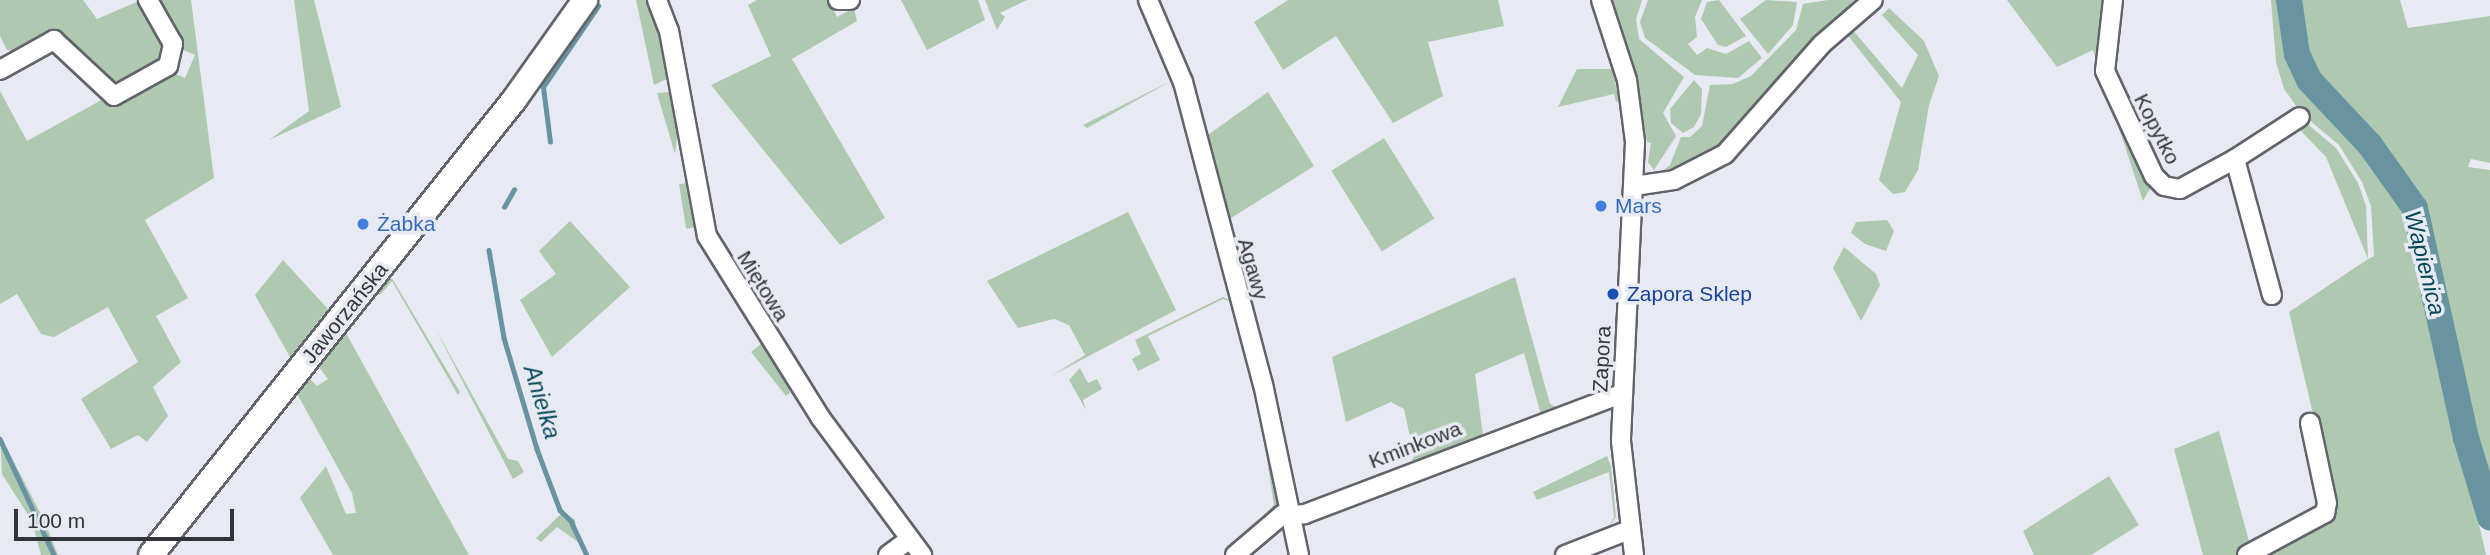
<!DOCTYPE html>
<meta charset="utf-8">
<style>
body{margin:0}
#map{position:relative;width:2490px;height:555px;overflow:hidden;background:#e7eaf2;font-family:Helvetica,sans-serif}
div>[style]{position:absolute}
.green>*{inset:0;background:#afc8b0;transform-origin:0 0}
.stream>*{height:4.5px;margin:-2.25px;padding:0 2.25px;transform-origin:2.25px;border-radius:2.25px;background:#6894a1}
.river>*{height:26px;margin:-13px;padding:0 13px;transform-origin:13px;border-radius:13px;background:#6894a1}
.roads{filter:drop-shadow(2px 0 #61646b) drop-shadow(-2px 0 #61646b) drop-shadow(0 2px #61646b) drop-shadow(0 -2px #61646b)}
.street>*{height:18px;margin:-9px;padding:0 9px;transform-origin:9px;border-radius:9px;background:#fff}
.secondary>*{height:24px;margin:-12px;padding:0 12px;transform-origin:12px;border-radius:12px;background:#fff}
.dots>*{width:19px;height:19px;translate:-50% -50%;box-sizing:border-box;border:4px solid #e7eaf2;border-radius:50%}
span{translate:-50% -50%;white-space:nowrap;text-align:center;line-height:1.15;-webkit-text-stroke:7px #e7eaf2;paint-order:stroke}
.street-label{font-size:21px;color:#333437}
.shop-label{font-size:21px;color:#366cbe}
.left{translate:0 -50%;text-align:left}
.transit-label{font-size:21px;color:#164399}
.water-label{font-size:23px;color:#054958;font-style:italic}
.scale{position:absolute;left:14px;top:509px;width:220px;height:32px;box-sizing:border-box;border:4px solid #333437;border-top:0;padding-left:9px;font-size:21px;line-height:24px;white-space:nowrap;color:#333437;-webkit-text-stroke:5px #e7eaf2;paint-order:stroke}
</style>
<div id="map">
<div class="green">
<div style="clip-path:polygon(0 0,83px 0,97px 19px,141px 0,168px 52px,164px 63px,115px 88px,63px 38px,19px 52px,7px 50px,0 36px)"></div>
<div style="clip-path:polygon(156px 0,191px 0,214px 178px,145px 220px,188px 298px,156px 316px,181px 362px,153px 387px,168px 416px,147px 442px,138px 435px,111px 449px,81px 399px,138px 362px,108px 307px,54px 337px,41px 334px,17px 294px,0 304px,0 91px,27px 141px,107px 97px,116px 104px,172px 72px,185px 78px,195px 55px,181px 49px)"></div>
<div style="clip-path:polygon(294px 0,314px 0,341px 107px,269px 140px,309px 111px)"></div>
<div style="clip-path:polygon(636px 0,652px 0,666px 47px,667px 79px,654px 85px)"></div>
<div style="clip-path:polygon(757px 0,829px 0,837px 17px,854px 8px,857px 21px,792px 59px,885px 218px,840px 245px,711px 85px,771px 56px,748px 5px)"></div>
<div style="clip-path:polygon(901px 0,978px 0,985px 20px,927px 50px)"></div>
<div style="clip-path:polygon(985px 0,1027px 0,1000px 13px,1005px 17px,997px 30px)"></div>
<div style="clip-path:polygon(1288px 0,1498px 0,1504px 26px,1428px 42px,1443px 96px,1393px 123px,1336px 36px,1283px 70px,1254px 22px)"></div>
<div style="clip-path:polygon(1613px 0,1642px 0,1636px 19px,1639px 39px,1684px 77px,1663px 113px,1676px 136px,1654px 170px,1648px 162px,1651px 143px,1647px 142px,1634px 66px)"></div>
<div style="clip-path:polygon(1648px 0,1702px 0,1695px 17px,1697px 37px,1688px 44px,1697px 55px,1707px 48px,1726px 54px,1749px 41px,1762px 58px,1738px 78px,1695px 75px,1645px 38px,1640px 22px)"></div>
<div style="clip-path:polygon(1719px 0,1746px 36px,1726px 47px,1718px 45px,1701px 19px,1707px 2px)"></div>
<div style="clip-path:polygon(1766px 0,1797px 2px,1793px 25px,1768px 54px,1740px 19px)"></div>
<div style="clip-path:polygon(1828px 0,1854px 0,1727px 141px,1695px 159px,1661px 172px,1670px 165px,1681px 137px,1690px 137px,1702px 126px,1710px 85px,1733px 84px,1751px 76px,1796px 30px,1803px 4px)"></div>
<div style="clip-path:polygon(2007px 0,2109px 0,2108px 25px,2098px 56px,2152px 185px,2143px 201px,2093px 50px,2057px 67px)"></div>
<div style="clip-path:polygon(2271px 0,2281px 0,2286px 42px,2298px 78px,2366px 151px,2403px 201px,2410px 220px,2486px 555px,2262px 555px,2334px 503px,2289px 312px,2368px 259px,2326px 157px,2297px 127px,2305px 122px,2336px 148px,2358px 183px,2366px 206px,2368px 259px,2374px 256px,2371px 206px,2362px 182px,2339px 145px,2302px 114px,2284px 89px,2276px 62px)"></div>
<div style="clip-path:polygon(2299px 0,2400px 0,2408px 28px,2490px 16px,2490px 163px,2471px 159px,2468px 167px,2490px 170px,2490px 479px,2473px 435px,2426px 216px,2397px 166px,2311px 68px,2302px 39px)"></div>
<div style="clip-path:polygon(1889px 8px,1924px 41px,1939px 76px,1929px 105px,1918px 170px,1905px 192px,1893px 194px,1879px 180px,1901px 102px,1845px 32px,1851px 28px,1902px 88px,1918px 55px,1882px 15px)"></div>
<div style="clip-path:polygon(1152px 32px,1173px 77px,1171px 81px,1087px 128px,1083px 125px,1169px 82px,1172px 77px)"></div>
<div style="clip-path:polygon(1577px 69px,1612px 69px,1619px 100px,1616px 102px,1614px 94px,1558px 107px)"></div>
<div style="clip-path:polygon(1694px 80px,1702px 89px,1701px 114px,1694px 127px,1683px 133px,1671px 123px,1670px 109px)"></div>
<div style="clip-path:polygon(669px 92px,678px 129px,675px 154px,657px 93px)"></div>
<div style="clip-path:polygon(1268px 92px,1314px 166px,1228px 220px,1205px 137px)"></div>
<div style="left:1384px;top:138px;width:95px;height:62px;rotate:58deg"></div>
<div style="left:687px;top:183px;width:45px;height:8px;rotate:81deg"></div>
<div style="clip-path:polygon(1128px 212px,1176px 310px,1051px 376px,1085px 355px,1069px 325px,1054px 319px,1018px 328px,987px 281px)"></div>
<div style="clip-path:polygon(1887px 220px,1894px 231px,1886px 251px,1865px 244px,1851px 233px,1856px 222px)"></div>
<div style="clip-path:polygon(570px 221px,630px 287px,552px 357px,520px 300px,556px 274px,539px 251px)"></div>
<div style="clip-path:polygon(1844px 247px,1876px 274px,1880px 285px,1861px 321px,1833px 268px)"></div>
<div style="clip-path:polygon(283px 260px,328px 309px,290px 357px,255px 295px)"></div>
<div style="clip-path:polygon(389px 276px,393px 280px,460px 392px,458px 395px,392px 281px,380px 295px,377px 291px)"></div>
<div style="clip-path:polygon(1515px 277px,1550px 404px,1558px 408px,1575px 402px,1541px 415px,1524px 353px,1475px 374px,1483px 436px,1519px 425px,1305px 509px,1295px 508px,1275px 402px,1297px 503px,1303px 505px,1411px 463px,1414px 456px,1404px 409px,1391px 402px,1346px 422px,1332px 357px)"></div>
<div style="clip-path:polygon(1223px 297px,1234px 302px,1247px 358px,1231px 302px,1223px 299px,1148px 336px,1160px 360px,1138px 371px,1132px 359px,1141px 354px,1135px 340px)"></div>
<div style="clip-path:polygon(435px 328px,508px 459px,518px 461px,524px 472px,513px 479px)"></div>
<div style="clip-path:polygon(344px 332px,347px 335px,469px 555px,333px 555px,300px 498px,326px 466px,346px 514px,356px 513px,352px 493px,296px 392px,308px 377px,317px 386px,328px 379px,318px 366px)"></div>
<div style="clip-path:polygon(762px 343px,787px 383px,790px 393px,786px 396px,751px 352px)"></div>
<div style="clip-path:polygon(1080px 368px,1088px 383px,1097px 379px,1102px 389px,1083px 400px,1086px 410px,1069px 380px)"></div>
<div style="clip-path:polygon(1260px 415px,1264px 415px,1279px 503px,1229px 555px,1224px 555px,1274px 505px)"></div>
<div style="clip-path:polygon(2219px 431px,2250px 545px,2237px 555px,2203px 555px,2174px 449px)"></div>
<div style="clip-path:polygon(0 435px,44px 520px,58px 555px,41px 555px,32px 521px,2px 474px)"></div>
<div style="clip-path:polygon(1607px 456px,1611px 467px,1616px 517px,1608px 528px,1614px 517px,1609px 472px,1537px 500px,1533px 492px)"></div>
<div style="clip-path:polygon(2109px 476px,2139px 525px,2091px 555px,2034px 555px,2023px 531px)"></div>
<div style="clip-path:polygon(563px 512px,575px 520px,578px 542px,557px 527px,541px 542px,536px 538px)"></div>
</div>
<div class="stream">
<div style="left:550px;top:142px;width:55px;rotate:-97.3deg"></div>
<div style="left:543px;top:87px;width:98px;rotate:-55.8deg"></div>
<div style="left:504px;top:207px;width:20px;rotate:-60deg"></div>
<div style="left:489px;top:250px;width:89px;rotate:80.3deg"></div>
<div style="left:504px;top:338px;width:116px;rotate:73.4deg"></div>
<div style="left:537px;top:449px;width:65px;rotate:69.3deg"></div>
<div style="left:560px;top:510px;width:16px;rotate:45deg"></div>
<div style="left:571px;top:521px;width:38px;rotate:65deg"></div>
<div style="left:0;top:439px;width:128px;rotate:65deg"></div>
</div>
<div class="river">
<div style="left:2289px;top:0;width:55px;rotate:81.6deg"></div>
<div style="left:2297px;top:54px;width:29px;rotate:65deg"></div>
<div style="left:2309px;top:80px;width:89px;rotate:46.8deg"></div>
<div style="left:2370px;top:145px;width:77px;rotate:54.5deg"></div>
<div style="left:2415px;top:208px;width:236px;rotate:77.5deg"></div>
<div style="left:2466px;top:438px;width:83px;rotate:73.1deg"></div>
</div>
<div class="roads">
<div class="street">
<div style="left:657px;top:0;width:33px;rotate:69deg"></div>
<div style="left:669px;top:31px;width:208px;rotate:79.5deg"></div>
<div style="left:707px;top:236px;width:213px;rotate:58deg"></div>
<div style="left:820px;top:417px;width:172px;rotate:53.5deg"></div>
<div style="left:838px;top:0;width:12px"></div>
<div style="left:1148px;top:0;width:89px;rotate:66.9deg"></div>
<div style="left:1183px;top:82px;width:312px;rotate:75.2deg"></div>
<div style="left:1263px;top:384px;width:175px;rotate:78.1deg"></div>
<div style="left:1601px;top:0;width:84px;rotate:72deg"></div>
<div style="left:1627px;top:80px;width:63px;rotate:82.6deg"></div>
<div style="left:1635px;top:142px;width:299px;rotate:92.7deg"></div>
<div style="left:1621px;top:441px;width:115px;rotate:83.5deg"></div>
<div style="left:2113px;top:0;width:71px;rotate:96.4deg"></div>
<div style="left:2105px;top:71px;width:116px;rotate:65deg"></div>
<div style="left:2154px;top:176px;width:14px;rotate:45deg"></div>
<div style="left:2164px;top:186px;width:16px;rotate:11deg"></div>
<div style="left:2180px;top:189px;width:63px;rotate:-28.6deg"></div>
<div style="left:2235px;top:159px;width:141px;rotate:74.8deg"></div>
<div style="left:0;top:70px;width:62px;rotate:-29.1deg"></div>
<div style="left:54px;top:40px;width:82px;rotate:43deg"></div>
<div style="left:114px;top:96px;width:62px;rotate:-29.1deg"></div>
<div style="left:168px;top:66px;width:23px;rotate:-77deg"></div>
<div style="left:173px;top:44px;width:51px;rotate:-119.6deg"></div>
<div style="left:2235px;top:159px;width:77px;rotate:-32.9deg"></div>
<div style="left:1634px;top:186px;width:40px;rotate:-8.5deg"></div>
<div style="left:1674px;top:180px;width:57px;rotate:-27deg"></div>
<div style="left:1725px;top:154px;width:147px;rotate:-48.6deg"></div>
<div style="left:1822px;top:44px;width:67px;rotate:-40.8deg"></div>
<div style="left:888px;top:555px;width:27px;rotate:-36deg"></div>
<div style="left:1235px;top:555px;width:62px;rotate:-40.4deg"></div>
<div style="left:1282px;top:515px;width:23px;rotate:-2deg"></div>
<div style="left:1305px;top:514px;width:340px;rotate:-20.8deg"></div>
<div style="left:1565px;top:555px;width:69px;rotate:-21.3deg"></div>
<div style="left:2247px;top:555px;width:89px;rotate:-28.3deg"></div>
<div style="left:2325px;top:513px;width:10px;rotate:-79deg"></div>
<div style="left:2327px;top:503px;width:82px;rotate:-102deg"></div>
</div>
<div class="secondary">
<div style="left:151px;top:555px;width:582px;rotate:-51.42deg"></div>
<div style="left:514px;top:100px;width:123px;rotate:-54.6deg"></div>
</div>
</div>
<div class="dots">
<div style="left:1601px;top:206px;background:#3f7fe0"></div>
<div style="left:363px;top:224px;background:#3f7fe0"></div>
<div style="left:1613px;top:294px;background:#1a4fb4"></div>
</div>
<div class="street-label">
<span style="left:2157px;top:129px;rotate:63deg">Kopytko</span>
<span style="left:1253px;top:269px;rotate:74deg">Agawy</span>
<span style="left:763px;top:286px;rotate:58deg">Miętowa</span>
<span style="left:345px;top:313px;rotate:-51deg">Jaworzańska</span>
<span style="left:1602px;top:359px;rotate:-87deg">Zapora</span>
<span style="left:1415px;top:445px;rotate:-21deg">Kminkowa</span>
</div>
<div class="shop-label">
<span class="left" style="left:1615px;top:206px">Mars</span>
<span class="left" style="left:377px;top:224px">Żabka</span>
</div>
<div class="transit-label">
<span class="left" style="left:1627px;top:294px">Zapora Sklep</span>
</div>
<div class="water-label">
<span style="left:2425px;top:263px;rotate:76deg">Wapienica</span>
<span style="left:542px;top:402px;rotate:73deg">Anielka</span>
</div>
<div class="scale">100 m</div>
</div>
